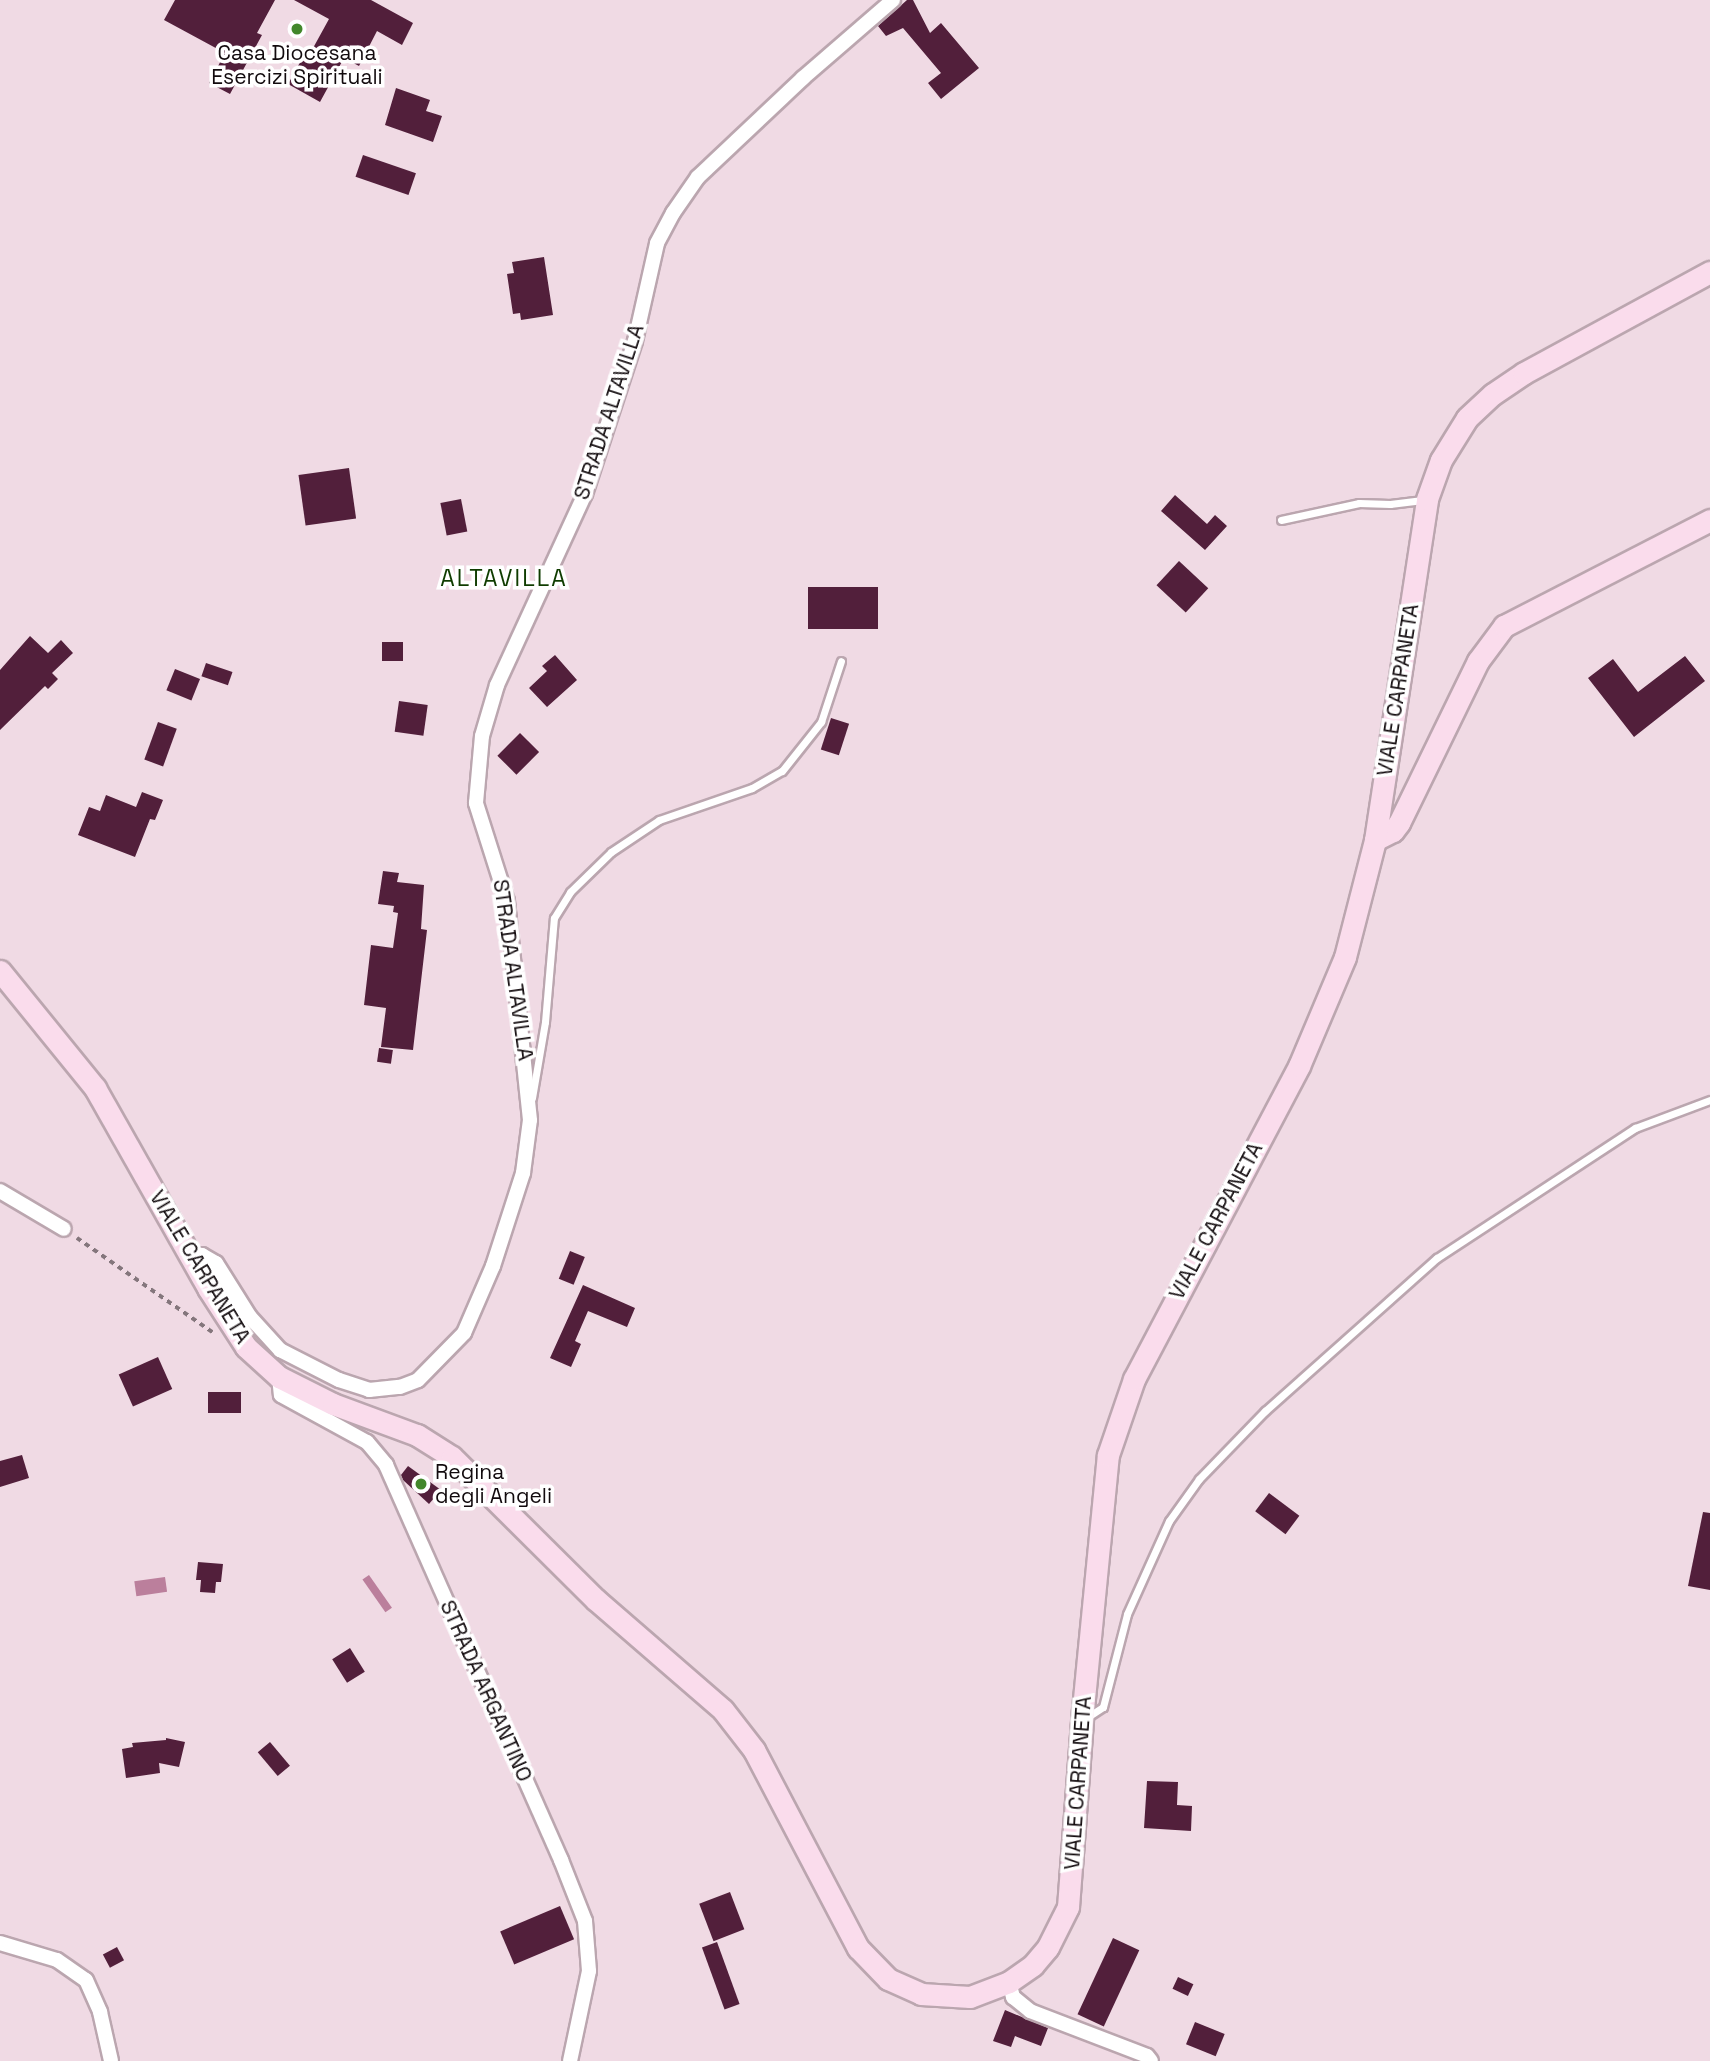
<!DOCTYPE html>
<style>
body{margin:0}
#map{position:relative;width:1710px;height:2061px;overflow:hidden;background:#f0dae4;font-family:"Space Grotesk",sans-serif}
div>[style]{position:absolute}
.water>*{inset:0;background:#bb7f9c;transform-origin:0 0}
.building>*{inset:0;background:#521f3b;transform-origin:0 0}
.path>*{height:3.5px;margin-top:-1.75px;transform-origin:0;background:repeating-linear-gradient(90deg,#84767c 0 5px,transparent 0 10px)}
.roads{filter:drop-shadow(2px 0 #bba6af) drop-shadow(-2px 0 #bba6af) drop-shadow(0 2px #bba6af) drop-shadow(0 -2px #bba6af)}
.lane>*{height:7px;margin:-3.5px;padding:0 3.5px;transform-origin:3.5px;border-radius:3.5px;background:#fff}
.street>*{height:14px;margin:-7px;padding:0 7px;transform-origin:7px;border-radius:7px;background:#fff}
.secondary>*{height:21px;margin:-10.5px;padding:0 10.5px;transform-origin:10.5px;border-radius:10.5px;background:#fadcec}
.dots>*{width:19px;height:19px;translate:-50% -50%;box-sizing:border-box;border:4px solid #fff;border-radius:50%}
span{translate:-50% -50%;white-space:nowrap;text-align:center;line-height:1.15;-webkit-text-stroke:7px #fff;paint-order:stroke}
.poi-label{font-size:21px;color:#110a0d}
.left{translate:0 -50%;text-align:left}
.street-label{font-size:21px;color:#110a0d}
.neighbourhood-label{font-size:23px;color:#0f3c00;letter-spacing:2px}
</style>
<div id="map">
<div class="water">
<div style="left:369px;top:1575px;width:40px;height:8px;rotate:55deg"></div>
<div style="left:165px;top:1577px;width:15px;height:31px;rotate:82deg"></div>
</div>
<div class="building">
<div style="clip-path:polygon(175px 0,275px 0,257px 33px,262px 35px,230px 94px,209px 83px,225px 53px,164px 20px)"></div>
<div style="clip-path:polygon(294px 0,371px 0,413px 23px,402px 45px,377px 31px,359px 66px,344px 58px,320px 102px,288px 84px,303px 57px,307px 59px,329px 19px)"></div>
<div style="clip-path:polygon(907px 0,913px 0,930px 33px,941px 23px,979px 68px,941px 99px,928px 83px,941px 73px,903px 28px,886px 36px,878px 26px)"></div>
<div style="clip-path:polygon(396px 88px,430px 100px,426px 111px,442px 116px,433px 142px,385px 125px)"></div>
<div style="left:363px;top:155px;width:56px;height:23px;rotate:19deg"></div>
<div style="clip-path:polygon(544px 257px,553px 315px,521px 320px,520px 313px,513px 314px,507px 274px,514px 273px,512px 262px)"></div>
<div style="left:349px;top:468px;width:51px;height:51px;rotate:82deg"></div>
<div style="clip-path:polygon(1175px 495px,1207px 524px,1215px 515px,1227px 526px,1205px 550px,1161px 511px)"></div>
<div style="left:461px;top:499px;width:33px;height:21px;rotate:79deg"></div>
<div style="left:1179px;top:561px;width:40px;height:33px;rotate:43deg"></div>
<div style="left:878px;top:587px;width:42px;height:70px;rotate:90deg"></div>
<div style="clip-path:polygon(30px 636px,48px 653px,61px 640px,73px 653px,52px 673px,58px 679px,48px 689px,45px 686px,0 730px,0 670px)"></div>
<div style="left:382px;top:642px;width:21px;height:19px"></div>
<div style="clip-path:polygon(555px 655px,577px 680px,547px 707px,529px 688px,547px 671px,542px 666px)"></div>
<div style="clip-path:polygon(1685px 656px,1705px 681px,1634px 737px,1588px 678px,1613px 659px,1638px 692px)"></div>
<div style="left:206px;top:663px;width:28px;height:14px;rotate:19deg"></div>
<div style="left:175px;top:669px;width:27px;height:23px;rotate:22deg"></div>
<div style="left:399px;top:701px;width:29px;height:31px;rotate:8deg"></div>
<div style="left:831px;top:718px;width:19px;height:33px;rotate:18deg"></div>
<div style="left:158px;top:722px;width:20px;height:40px;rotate:20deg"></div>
<div style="left:520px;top:733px;width:27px;height:32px;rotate:45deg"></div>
<div style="clip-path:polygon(142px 792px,163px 800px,155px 820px,150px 819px,135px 857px,78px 835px,89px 807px,100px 811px,106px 795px,136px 807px)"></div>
<div style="clip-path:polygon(383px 871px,399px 873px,397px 882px,424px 885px,421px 929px,427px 930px,413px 1050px,381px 1047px,386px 1008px,364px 1005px,371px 945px,393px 948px,398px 913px,393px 912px,394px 906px,378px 904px)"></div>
<div style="left:379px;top:1048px;width:14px;height:14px;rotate:8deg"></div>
<div style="left:570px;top:1251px;width:16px;height:30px;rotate:22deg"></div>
<div style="clip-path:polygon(583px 1285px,635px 1308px,627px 1327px,588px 1311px,575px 1341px,581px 1344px,571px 1367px,550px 1358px)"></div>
<div style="left:158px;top:1357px;width:35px;height:43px;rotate:66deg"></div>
<div style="left:241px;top:1392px;width:21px;height:33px;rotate:90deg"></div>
<div style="clip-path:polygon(22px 1455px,29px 1478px,0 1487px,0 1461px)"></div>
<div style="clip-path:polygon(408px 1466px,441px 1490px,429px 1504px,403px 1480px,401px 1475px)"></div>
<div style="left:1269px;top:1493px;width:38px;height:23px;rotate:37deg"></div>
<div style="clip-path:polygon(1703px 1512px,1710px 1513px,1710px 1590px,1688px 1586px)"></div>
<div style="clip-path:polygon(198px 1562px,223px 1564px,221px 1582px,216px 1582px,215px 1593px,200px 1592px,201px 1580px,196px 1580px)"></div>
<div style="left:350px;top:1648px;width:28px;height:21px;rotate:58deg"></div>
<div style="clip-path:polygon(166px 1738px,185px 1742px,179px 1767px,159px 1763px,160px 1773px,126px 1778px,122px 1749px,133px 1747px,132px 1743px,166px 1740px)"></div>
<div style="left:270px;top:1742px;width:31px;height:16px;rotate:50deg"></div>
<div style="clip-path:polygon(1147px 1781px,1178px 1782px,1177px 1805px,1192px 1806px,1191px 1831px,1144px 1828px)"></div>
<div style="left:730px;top:1892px;width:40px;height:33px;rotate:69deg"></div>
<div style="left:560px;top:1906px;width:36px;height:65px;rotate:67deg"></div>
<div style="left:1113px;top:1938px;width:29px;height:84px;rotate:25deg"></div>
<div style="left:717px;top:1942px;width:66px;height:16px;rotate:70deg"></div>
<div style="left:117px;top:1947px;width:15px;height:16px;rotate:62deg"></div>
<div style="left:1178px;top:1977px;width:17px;height:13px;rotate:25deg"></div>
<div style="clip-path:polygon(1005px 2010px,1048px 2028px,1041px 2046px,1015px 2036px,1011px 2047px,993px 2041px)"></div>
<div style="left:1195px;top:2022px;width:32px;height:24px;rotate:22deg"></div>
</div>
<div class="path">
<div style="left:77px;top:1238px;width:165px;rotate:34.8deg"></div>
</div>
<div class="roads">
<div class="lane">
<div style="left:1281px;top:520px;width:80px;rotate:-12.3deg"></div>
<div style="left:1359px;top:503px;width:31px;rotate:2deg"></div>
<div style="left:1390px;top:504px;width:33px;rotate:-7deg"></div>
<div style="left:532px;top:1098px;width:77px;rotate:-80.3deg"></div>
<div style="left:545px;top:1022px;width:104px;rotate:-85.1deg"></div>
<div style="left:554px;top:918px;width:31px;rotate:-58deg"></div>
<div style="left:570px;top:892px;width:57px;rotate:-44.3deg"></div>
<div style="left:611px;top:852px;width:58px;rotate:-33.7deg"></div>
<div style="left:659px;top:820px;width:98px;rotate:-19deg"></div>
<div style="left:752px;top:788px;width:34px;rotate:-30deg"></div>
<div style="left:782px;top:771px;width:63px;rotate:-51.5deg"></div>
<div style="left:821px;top:722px;width:64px;rotate:-71.8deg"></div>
<div style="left:1086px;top:1718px;width:20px;rotate:-33deg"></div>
<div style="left:1103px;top:1707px;width:96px;rotate:-75.5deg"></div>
<div style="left:1127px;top:1614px;width:102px;rotate:-65.7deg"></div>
<div style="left:1169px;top:1521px;width:52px;rotate:-54.5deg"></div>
<div style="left:1199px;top:1479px;width:95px;rotate:-45.9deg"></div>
<div style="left:1265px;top:1411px;width:230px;rotate:-41.7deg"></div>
<div style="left:1437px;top:1258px;width:237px;rotate:-33.3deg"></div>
<div style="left:1635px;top:1128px;width:80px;rotate:-20.5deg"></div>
</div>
<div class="street">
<div style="left:0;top:1191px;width:74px;rotate:30.7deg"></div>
<div style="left:189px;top:1255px;width:13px"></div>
<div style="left:202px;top:1255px;width:16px;rotate:30deg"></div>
<div style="left:216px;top:1263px;width:64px;rotate:57.8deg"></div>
<div style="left:250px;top:1317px;width:45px;rotate:47.7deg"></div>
<div style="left:280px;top:1350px;width:66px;rotate:27deg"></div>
<div style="left:339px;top:1380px;width:32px;rotate:18deg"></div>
<div style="left:369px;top:1390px;width:31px;rotate:-6deg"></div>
<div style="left:400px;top:1387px;width:19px;rotate:-21deg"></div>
<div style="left:418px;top:1380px;width:66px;rotate:-45.6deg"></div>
<div style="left:464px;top:1333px;width:73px;rotate:-66.6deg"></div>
<div style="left:493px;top:1266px;width:98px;rotate:-72.1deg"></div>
<div style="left:523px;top:1173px;width:53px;rotate:-82.5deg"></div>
<div style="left:530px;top:1120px;width:220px;rotate:-96deg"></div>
<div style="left:507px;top:901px;width:103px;rotate:-107.6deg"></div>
<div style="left:476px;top:803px;width:67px;rotate:-84.9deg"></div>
<div style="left:482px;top:736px;width:53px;rotate:-73.6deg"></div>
<div style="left:497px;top:685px;width:210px;rotate:-65.3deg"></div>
<div style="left:585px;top:494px;width:161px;rotate:-71.9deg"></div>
<div style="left:635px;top:341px;width:100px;rotate:-77.3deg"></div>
<div style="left:657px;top:243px;width:34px;rotate:-62deg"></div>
<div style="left:673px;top:213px;width:44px;rotate:-55.2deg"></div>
<div style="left:698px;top:177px;width:144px;rotate:-43.3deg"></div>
<div style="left:803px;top:78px;width:119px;rotate:-40.9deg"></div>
<div style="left:279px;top:1377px;width:18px;rotate:84deg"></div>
<div style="left:281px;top:1395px;width:98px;rotate:28.7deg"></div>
<div style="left:367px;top:1442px;width:30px;rotate:50deg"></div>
<div style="left:386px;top:1465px;width:432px;rotate:66.1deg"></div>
<div style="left:561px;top:1860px;width:66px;rotate:68.5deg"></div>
<div style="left:585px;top:1921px;width:50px;rotate:85.4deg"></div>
<div style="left:589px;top:1971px;width:92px;rotate:101.9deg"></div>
<div style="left:0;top:1943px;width:59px;rotate:16.6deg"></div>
<div style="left:57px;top:1960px;width:35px;rotate:35deg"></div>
<div style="left:86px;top:1980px;width:35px;rotate:66deg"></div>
<div style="left:100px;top:2012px;width:50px;rotate:77.3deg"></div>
<div style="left:1009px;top:1982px;width:16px;rotate:75deg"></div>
<div style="left:1013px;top:1997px;width:22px;rotate:39deg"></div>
<div style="left:1030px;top:2011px;width:125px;rotate:21deg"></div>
<div style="left:1147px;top:2056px;width:6px;rotate:51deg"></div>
</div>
<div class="secondary">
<div style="left:1375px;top:840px;width:20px;rotate:-27deg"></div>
<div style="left:1393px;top:831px;width:10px;rotate:-53deg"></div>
<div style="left:1399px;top:823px;width:180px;rotate:-64deg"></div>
<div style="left:1478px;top:661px;width:44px;rotate:-53.4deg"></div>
<div style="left:1504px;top:626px;width:232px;rotate:-27.2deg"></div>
<div style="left:0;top:971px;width:151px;rotate:50.9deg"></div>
<div style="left:95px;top:1088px;width:230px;rotate:60.5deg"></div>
<div style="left:208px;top:1288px;width:70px;rotate:57.2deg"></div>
<div style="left:246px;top:1347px;width:45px;rotate:42.3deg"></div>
<div style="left:279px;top:1377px;width:60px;rotate:26.6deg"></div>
<div style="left:333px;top:1404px;width:90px;rotate:20.3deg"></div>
<div style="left:417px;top:1435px;width:41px;rotate:32.2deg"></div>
<div style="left:452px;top:1457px;width:202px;rotate:44.8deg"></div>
<div style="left:595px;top:1599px;width:169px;rotate:40.9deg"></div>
<div style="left:723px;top:1710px;width:51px;rotate:52.2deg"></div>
<div style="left:754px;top:1750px;width:224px;rotate:62.3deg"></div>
<div style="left:858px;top:1948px;width:43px;rotate:45.9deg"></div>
<div style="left:888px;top:1979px;width:36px;rotate:24deg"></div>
<div style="left:921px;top:1994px;width:49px;rotate:3.5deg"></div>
<div style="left:970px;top:1997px;width:42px;rotate:-21deg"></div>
<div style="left:1009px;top:1982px;width:29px;rotate:-35deg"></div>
<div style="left:1033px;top:1965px;width:23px;rotate:-50deg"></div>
<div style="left:1048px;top:1947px;width:45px;rotate:-63.4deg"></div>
<div style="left:1068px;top:1907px;width:189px;rotate:-85.7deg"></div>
<div style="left:1082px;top:1719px;width:265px;rotate:-84.4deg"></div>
<div style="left:1108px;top:1455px;width:80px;rotate:-71.1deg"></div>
<div style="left:1134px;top:1379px;width:354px;rotate:-62.2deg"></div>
<div style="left:1299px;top:1066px;width:118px;rotate:-67.1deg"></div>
<div style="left:1345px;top:957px;width:121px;rotate:-75.6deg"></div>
<div style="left:1375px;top:840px;width:345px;rotate:-81.3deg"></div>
<div style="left:1427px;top:499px;width:41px;rotate:-70.3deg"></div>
<div style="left:1441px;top:460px;width:49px;rotate:-58.2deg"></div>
<div style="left:1467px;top:418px;width:35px;rotate:-43deg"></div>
<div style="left:1493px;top:394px;width:37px;rotate:-34deg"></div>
<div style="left:1524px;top:373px;width:212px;rotate:-28.5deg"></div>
</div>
</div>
<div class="dots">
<div style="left:297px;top:29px;background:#42872b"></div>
<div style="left:421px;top:1484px;background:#42872b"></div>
</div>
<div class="poi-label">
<span style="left:297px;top:65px">Casa Diocesana<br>Esercizi Spirituali</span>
<span class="left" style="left:435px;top:1484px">Regina<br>degli Angeli</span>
</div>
<div class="street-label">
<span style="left:609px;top:412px;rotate:-72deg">STRADA ALTAVILLA</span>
<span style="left:1398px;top:690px;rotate:-81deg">VIALE CARPANETA</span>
<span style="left:513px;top:970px;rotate:82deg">STRADA ALTAVILLA</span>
<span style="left:1216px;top:1221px;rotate:-62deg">VIALE CARPANETA</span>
<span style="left:200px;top:1267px;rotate:59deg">VIALE CARPANETA</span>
<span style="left:486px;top:1691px;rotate:66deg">STRADA ARGANTINO</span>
<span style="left:1078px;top:1783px;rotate:-86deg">VIALE CARPANETA</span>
</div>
<div class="neighbourhood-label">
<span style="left:504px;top:578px">ALTAVILLA</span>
</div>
</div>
